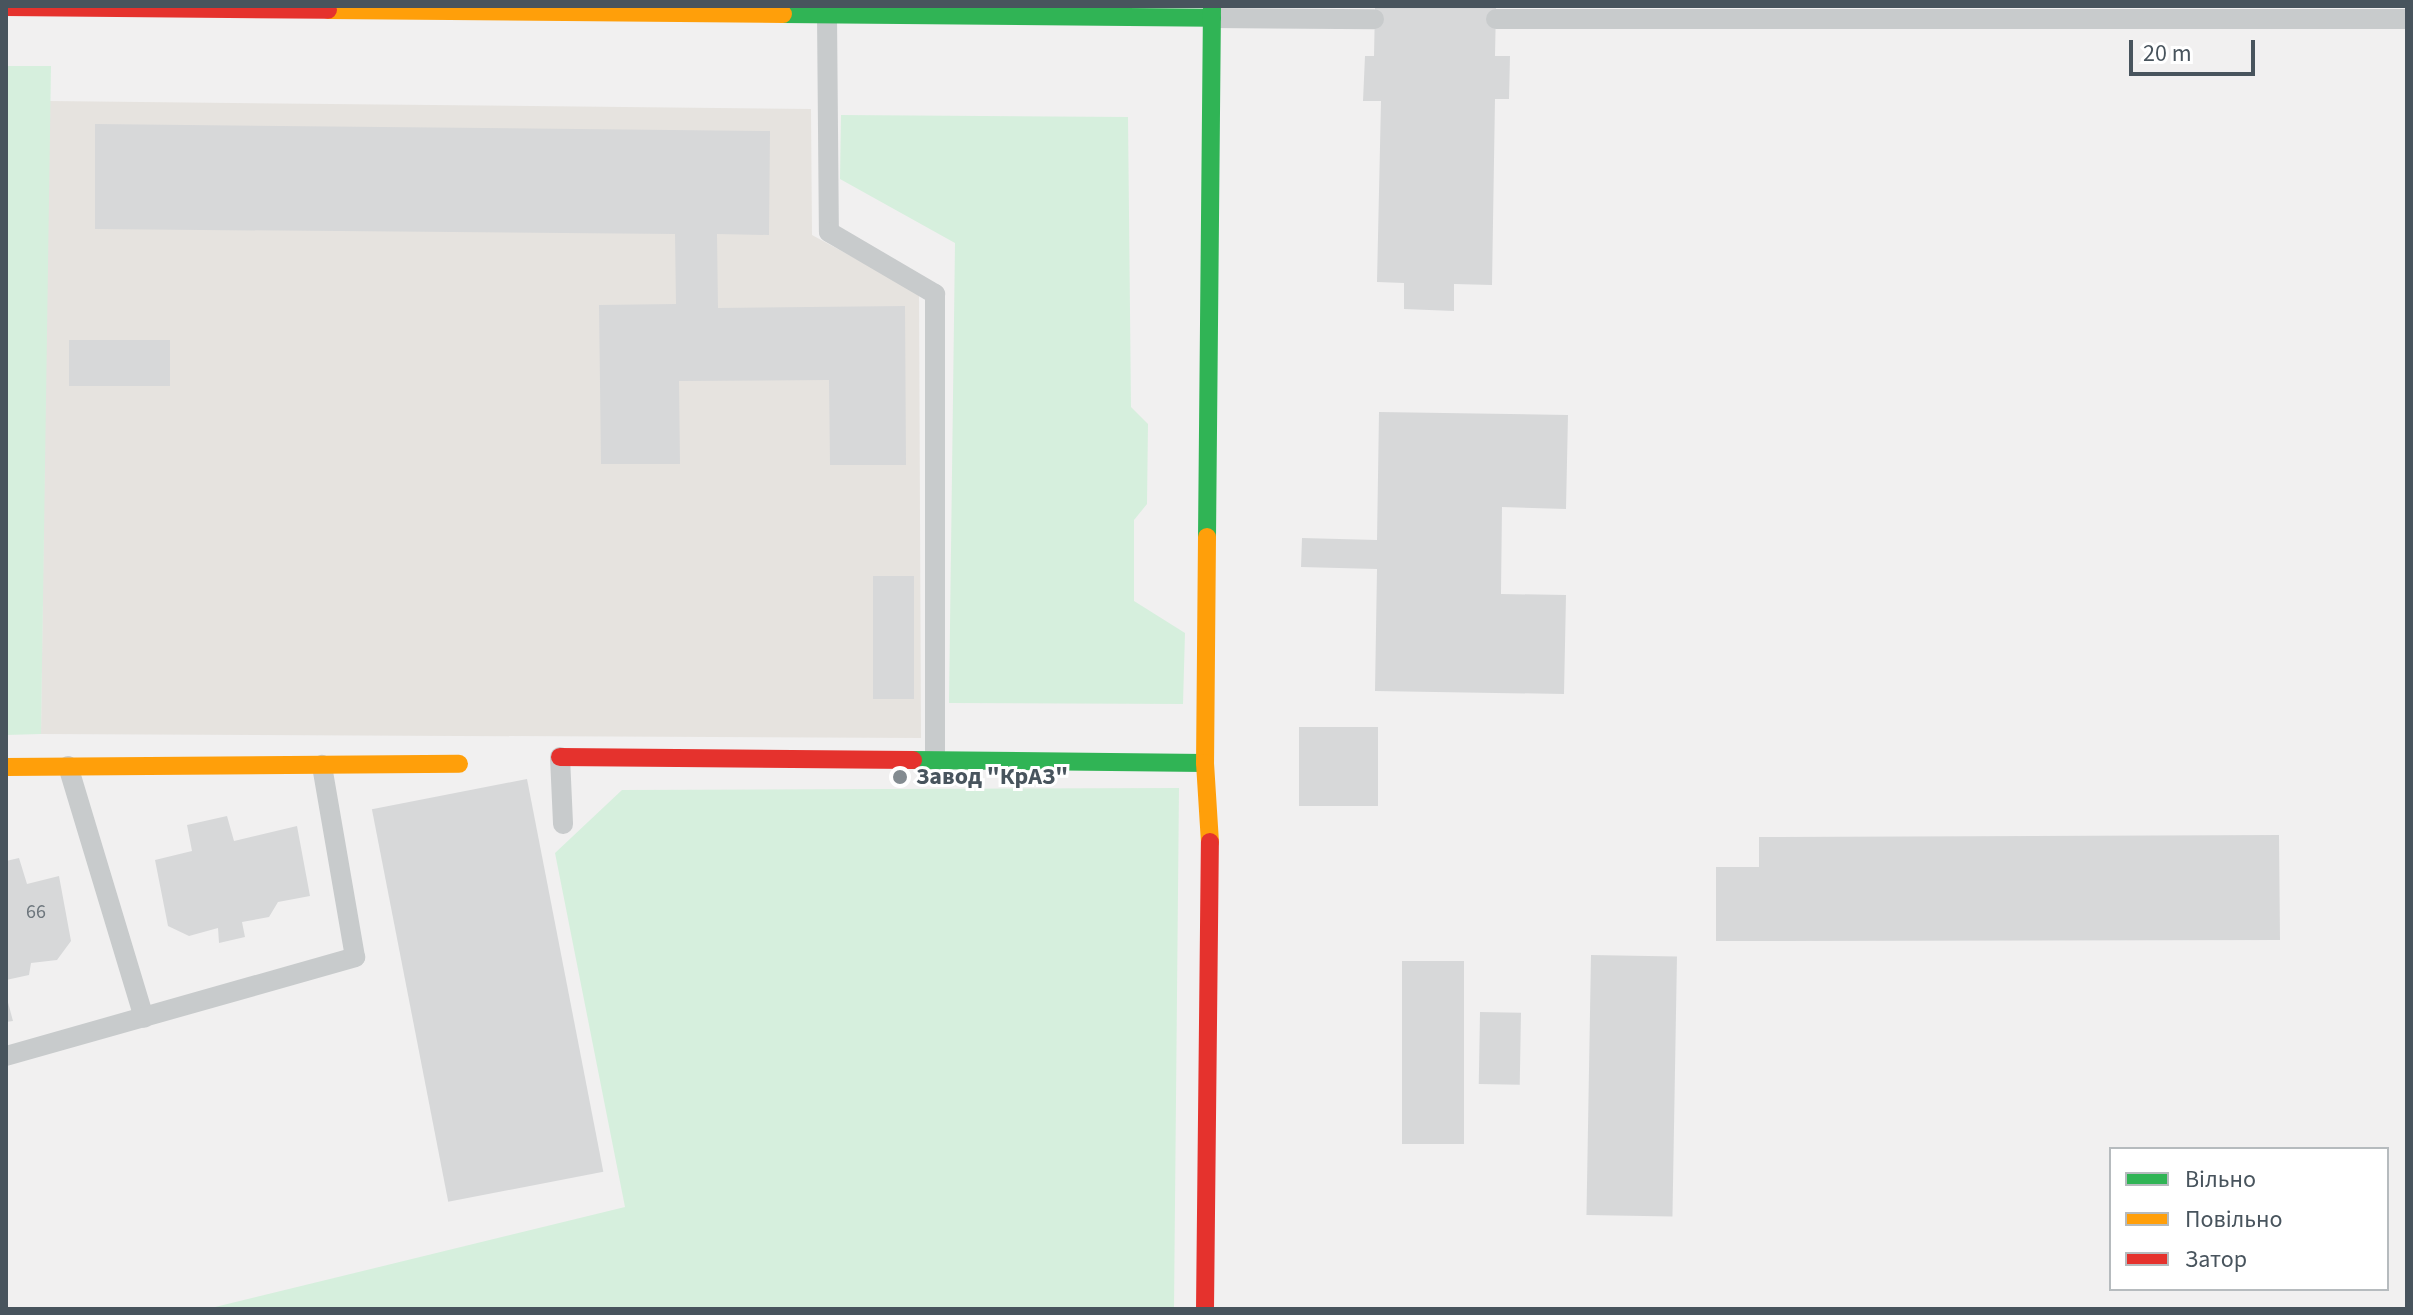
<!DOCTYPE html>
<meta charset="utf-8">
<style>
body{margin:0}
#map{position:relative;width:2413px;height:1315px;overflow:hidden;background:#f1f0f0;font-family:"Source Sans 3",sans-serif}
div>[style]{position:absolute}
.commercial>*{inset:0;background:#e6e3df}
.green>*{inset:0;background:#d6efdd}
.building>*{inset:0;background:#d7d8d9;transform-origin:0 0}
.lane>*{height:20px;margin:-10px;padding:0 10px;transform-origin:10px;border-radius:10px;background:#c8cbcc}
.fast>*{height:18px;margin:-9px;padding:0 9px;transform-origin:9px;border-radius:9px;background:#30b455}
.slow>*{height:18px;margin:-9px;padding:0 9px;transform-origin:9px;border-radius:9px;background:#ff9f0a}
.jam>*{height:18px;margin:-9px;padding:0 9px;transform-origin:9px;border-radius:9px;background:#e5322d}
.dots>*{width:22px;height:22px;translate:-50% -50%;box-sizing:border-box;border:4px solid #fff;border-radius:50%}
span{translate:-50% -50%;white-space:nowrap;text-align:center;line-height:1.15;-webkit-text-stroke:6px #fff;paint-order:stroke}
.number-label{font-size:20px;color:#6d767d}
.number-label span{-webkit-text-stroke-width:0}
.poi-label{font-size:24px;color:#48545d;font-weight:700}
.left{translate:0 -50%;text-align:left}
.frame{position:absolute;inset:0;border:8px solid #48545d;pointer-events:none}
.legend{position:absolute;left:2109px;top:1147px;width:280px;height:144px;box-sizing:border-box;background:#fff;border:2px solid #b6bbbe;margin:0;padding:10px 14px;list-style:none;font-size:24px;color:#48545d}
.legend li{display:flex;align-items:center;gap:16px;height:40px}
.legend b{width:40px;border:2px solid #b6bbbe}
.scale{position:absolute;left:2129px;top:40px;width:126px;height:36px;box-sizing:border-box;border:4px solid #48545d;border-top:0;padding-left:10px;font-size:24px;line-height:28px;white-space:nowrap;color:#48545d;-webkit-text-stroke:6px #fff;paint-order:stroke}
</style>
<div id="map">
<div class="commercial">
<div style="clip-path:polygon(49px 101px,811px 109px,812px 235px,919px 293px,921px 738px,41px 734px)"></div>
</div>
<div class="green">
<div style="clip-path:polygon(6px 66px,51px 66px,41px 734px,6px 735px)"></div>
<div style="clip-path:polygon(841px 115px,1128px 117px,1131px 407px,1148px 424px,1147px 504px,1134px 520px,1134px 601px,1185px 633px,1183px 704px,949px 703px,955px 243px,840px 179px)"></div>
<div style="clip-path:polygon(1179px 788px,1174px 1309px,207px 1309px,625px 1207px,555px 853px,622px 790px)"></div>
</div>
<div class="building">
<div style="clip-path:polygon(1375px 6px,1496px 6px,1495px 56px,1510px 56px,1509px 99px,1495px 99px,1492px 285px,1454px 284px,1454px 311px,1404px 309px,1404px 283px,1377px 282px,1381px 101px,1363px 101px,1365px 56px,1374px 56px)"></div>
<div style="clip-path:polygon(95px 124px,770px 131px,769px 235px,717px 234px,718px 308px,905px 306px,906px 465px,830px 465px,829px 380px,679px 381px,680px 464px,601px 464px,599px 305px,676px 304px,675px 234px,95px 229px)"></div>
<div style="left:69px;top:340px;width:101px;height:46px"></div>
<div style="clip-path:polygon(1379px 412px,1568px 415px,1566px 509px,1502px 507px,1501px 594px,1566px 595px,1564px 694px,1375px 691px,1377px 569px,1301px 567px,1302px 538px,1377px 540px)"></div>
<div style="left:873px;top:576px;width:41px;height:123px"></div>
<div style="left:1299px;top:727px;width:79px;height:79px"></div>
<div style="left:527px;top:779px;width:400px;height:158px;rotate:79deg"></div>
<div style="clip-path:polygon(227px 816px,234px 841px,297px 826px,310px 896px,278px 902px,269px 917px,242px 922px,245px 937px,219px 943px,218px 928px,189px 936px,168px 926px,155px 860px,192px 851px,187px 825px)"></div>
<div style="clip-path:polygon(2279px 835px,2280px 940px,1716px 941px,1716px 867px,1759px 867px,1759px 837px)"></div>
<div style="clip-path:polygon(19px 858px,27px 884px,59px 876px,71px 941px,57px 960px,31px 963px,29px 975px,6px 980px,6px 861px)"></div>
<div style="left:1591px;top:955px;width:86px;height:260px;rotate:1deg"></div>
<div style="left:1402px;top:961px;width:62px;height:183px"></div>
<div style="clip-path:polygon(6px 995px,13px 1021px,6px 1022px)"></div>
<div style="left:1480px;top:1012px;width:41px;height:72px;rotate:1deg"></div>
</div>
<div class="lane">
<div style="left:827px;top:15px;width:217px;rotate:89.5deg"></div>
<div style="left:829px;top:232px;width:123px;rotate:30.3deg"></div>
<div style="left:935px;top:294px;width:466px;rotate:90deg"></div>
<div style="left:1212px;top:18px;width:162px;rotate:0.4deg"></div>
<div style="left:1496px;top:19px;width:911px"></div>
<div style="left:560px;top:757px;width:67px;rotate:87.4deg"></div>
<div style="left:68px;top:766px;width:263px;rotate:73.2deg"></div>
<div style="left:6px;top:1056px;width:363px;rotate:-15.8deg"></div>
<div style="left:355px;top:957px;width:195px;rotate:-99.8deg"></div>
</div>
<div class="fast">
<div style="left:783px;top:14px;width:429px;rotate:0.5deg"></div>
<div style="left:1207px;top:537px;width:531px;rotate:-89.46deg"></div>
<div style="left:913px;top:760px;width:292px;rotate:0.6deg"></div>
</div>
<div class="slow">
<div style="left:328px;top:10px;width:455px;rotate:0.5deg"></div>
<div style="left:1207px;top:537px;width:226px;rotate:90.5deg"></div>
<div style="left:1205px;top:763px;width:79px;rotate:86.4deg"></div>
<div style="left:6px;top:767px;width:453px;rotate:-0.4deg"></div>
</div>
<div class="jam">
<div style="left:6px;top:7px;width:322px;rotate:0.5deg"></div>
<div style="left:560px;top:757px;width:353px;rotate:0.5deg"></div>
<div style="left:1205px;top:1309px;width:467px;rotate:-89.4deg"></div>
</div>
<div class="dots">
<div style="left:900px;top:777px;background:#838b90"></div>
</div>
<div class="number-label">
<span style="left:36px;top:912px">66</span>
</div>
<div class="poi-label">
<span class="left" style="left:916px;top:777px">Завод "КрАЗ"</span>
</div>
<div class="frame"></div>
<ul class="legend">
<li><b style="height:10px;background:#30b455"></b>Вільно</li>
<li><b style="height:10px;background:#ff9f0a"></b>Повільно</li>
<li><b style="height:10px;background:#e5322d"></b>Затор</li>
</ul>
<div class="scale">20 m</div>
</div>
